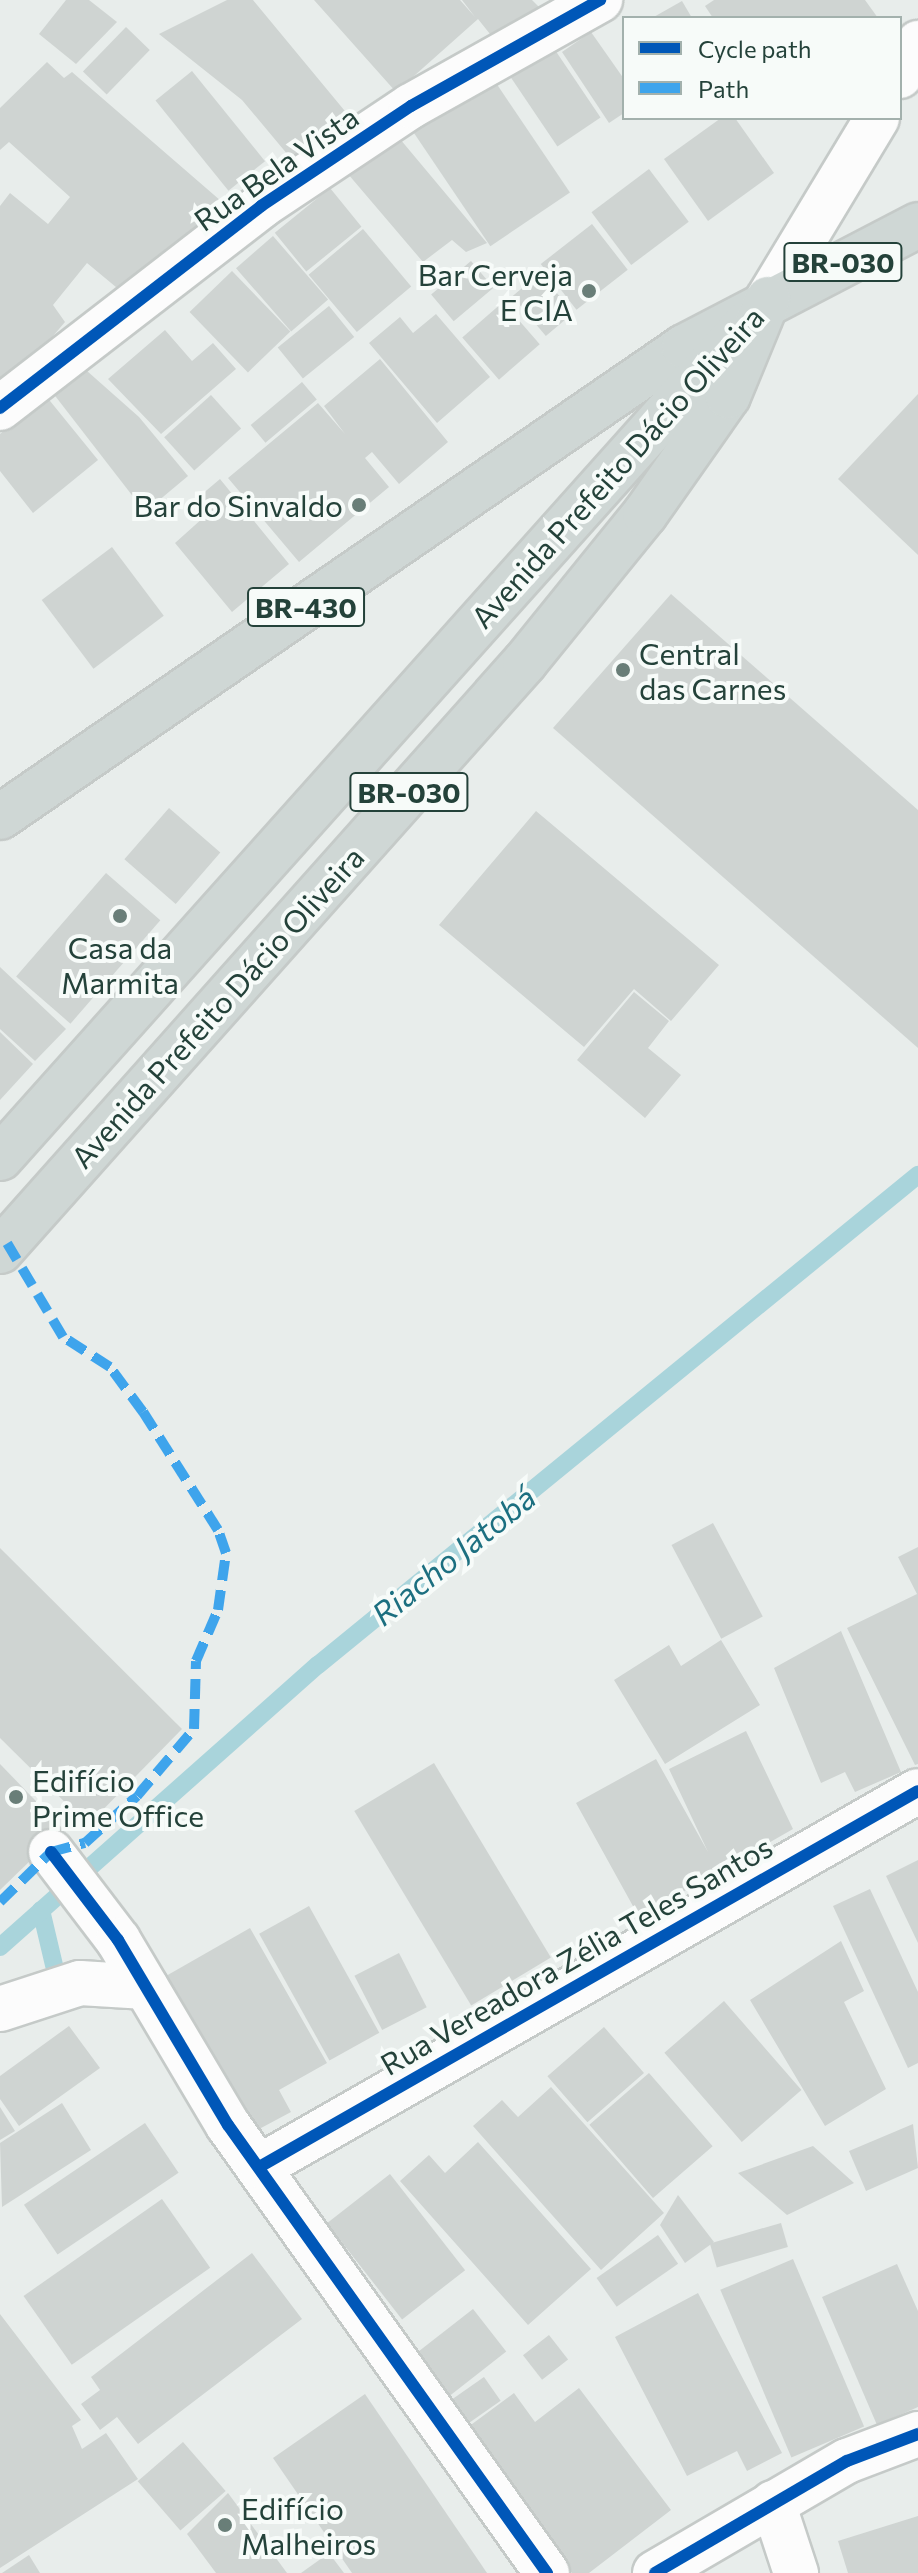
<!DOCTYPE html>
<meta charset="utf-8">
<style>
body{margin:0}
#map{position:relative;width:918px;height:2573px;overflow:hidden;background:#e8edeb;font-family:Commissioner,sans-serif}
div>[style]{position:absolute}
.stream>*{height:18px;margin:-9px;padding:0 9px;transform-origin:9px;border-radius:9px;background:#a9d4db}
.building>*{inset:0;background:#cfd4d2;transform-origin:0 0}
.roads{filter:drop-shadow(2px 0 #c5cac8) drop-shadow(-2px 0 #c5cac8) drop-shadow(0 2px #c5cac8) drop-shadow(0 -2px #c5cac8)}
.minor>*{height:44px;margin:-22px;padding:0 22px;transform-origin:22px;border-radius:22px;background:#fcfcfc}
.secondary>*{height:44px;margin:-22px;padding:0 22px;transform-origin:22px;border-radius:22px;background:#fcfcfc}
.primary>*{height:44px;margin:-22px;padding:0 22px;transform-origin:22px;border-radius:22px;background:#cfd7d5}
.quiet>*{height:10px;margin-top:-5px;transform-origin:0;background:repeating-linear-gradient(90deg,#3ea4ec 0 20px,transparent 0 30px)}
.cycleway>*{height:12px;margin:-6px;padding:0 6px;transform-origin:6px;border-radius:6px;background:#0057b8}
.dots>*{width:22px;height:22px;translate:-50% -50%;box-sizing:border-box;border:4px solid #f7fbf9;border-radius:50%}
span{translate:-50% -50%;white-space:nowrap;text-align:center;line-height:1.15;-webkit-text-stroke:8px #f7fbf9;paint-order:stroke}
.shield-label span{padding:2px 6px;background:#f7fbf9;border:2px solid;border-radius:6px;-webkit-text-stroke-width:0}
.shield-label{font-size:28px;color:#24423a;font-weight:700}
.street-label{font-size:30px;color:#24423a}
.poi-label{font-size:30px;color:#24423a}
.right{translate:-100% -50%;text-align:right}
.left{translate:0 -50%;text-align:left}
.water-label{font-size:32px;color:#1c6f80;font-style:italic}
.legend{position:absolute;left:622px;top:16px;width:280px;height:104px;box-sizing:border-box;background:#f7fbf9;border:2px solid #a3b1ad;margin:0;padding:10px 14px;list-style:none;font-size:24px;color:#24423a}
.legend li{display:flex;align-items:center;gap:16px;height:40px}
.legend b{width:40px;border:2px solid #a3b1ad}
</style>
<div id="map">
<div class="stream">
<div style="left:41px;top:1910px;width:57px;rotate:76.7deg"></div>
<div style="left:0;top:1947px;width:425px;rotate:-41.6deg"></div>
<div style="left:318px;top:1665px;width:775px;rotate:-39.24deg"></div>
</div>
<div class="building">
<div style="clip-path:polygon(66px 0,89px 0,117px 22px,76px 64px,39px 34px)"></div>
<div style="clip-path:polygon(227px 0,253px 0,349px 116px,293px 161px,242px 100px,159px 34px)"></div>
<div style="clip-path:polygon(314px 0,460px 0,475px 17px,462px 0,532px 0,540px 8px,498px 44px,478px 19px,396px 92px)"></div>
<div style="clip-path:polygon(714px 0,865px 0,878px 18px,713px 18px,705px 6px)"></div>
<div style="clip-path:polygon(682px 1px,692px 18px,652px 18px)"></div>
<div style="left:126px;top:27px;width:33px;height:62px;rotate:44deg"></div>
<div style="clip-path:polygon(591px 32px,624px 79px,624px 113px,609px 123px,562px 52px)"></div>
<div style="left:553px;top:47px;width:85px;height:52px;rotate:56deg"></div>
<div style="clip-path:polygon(47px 62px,64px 78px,72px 72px,221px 201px,134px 302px,87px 263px,53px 305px,65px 322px,0 398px,0 206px,10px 193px,48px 224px,70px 197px,9px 142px,0 150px,0 108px)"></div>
<div style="left:192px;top:71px;width:116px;height:47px;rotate:51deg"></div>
<div style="left:490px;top:74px;width:143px;height:96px;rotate:56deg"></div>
<div style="clip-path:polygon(721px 118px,735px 118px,774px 173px,708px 221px,664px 159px)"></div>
<div style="clip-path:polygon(395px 133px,487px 243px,466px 252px,452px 240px,423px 262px,348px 174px)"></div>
<div style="left:649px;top:169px;width:66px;height:72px;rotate:53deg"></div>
<div style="left:330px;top:188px;width:50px;height:71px;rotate:51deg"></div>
<div style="left:592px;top:224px;width:58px;height:65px;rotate:52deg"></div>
<div style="left:363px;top:229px;width:75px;height:71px;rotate:50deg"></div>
<div style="left:273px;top:236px;width:84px;height:49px;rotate:49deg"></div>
<div style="left:471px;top:261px;width:35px;height:52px;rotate:50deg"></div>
<div style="left:232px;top:271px;width:84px;height:59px;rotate:46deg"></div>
<div style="left:540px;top:273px;width:52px;height:36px;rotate:50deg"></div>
<div style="left:503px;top:302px;width:56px;height:54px;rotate:49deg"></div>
<div style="left:329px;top:306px;width:40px;height:66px;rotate:51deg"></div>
<div style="clip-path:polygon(436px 314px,490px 377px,437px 423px,369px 343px,400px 317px,413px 333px)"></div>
<div style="clip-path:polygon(165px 330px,192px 361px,213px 343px,236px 369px,161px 434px,108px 379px)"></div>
<div style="clip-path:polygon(380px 359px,448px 442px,399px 484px,372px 452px,365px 458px,389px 487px,299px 562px,228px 478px,318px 403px,345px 434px,324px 406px)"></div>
<div style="clip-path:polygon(78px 363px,139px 417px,188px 476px,145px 512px,49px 388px)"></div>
<div style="left:302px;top:382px;width:23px;height:67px;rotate:50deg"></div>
<div style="clip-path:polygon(918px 394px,918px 555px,838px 479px)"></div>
<div style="left:211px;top:395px;width:45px;height:63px;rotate:48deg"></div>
<div style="clip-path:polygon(46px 396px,98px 460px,33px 513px,0 471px,0 434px)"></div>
<div style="clip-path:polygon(220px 479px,289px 564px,232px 612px,175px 543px,204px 517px,194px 501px)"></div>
<div style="left:112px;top:547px;width:86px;height:88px;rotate:53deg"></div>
<div style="clip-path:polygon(671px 594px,918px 810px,918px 1048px,553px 728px)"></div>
<div style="left:169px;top:808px;width:68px;height:68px;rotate:41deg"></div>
<div style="clip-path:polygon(536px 811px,719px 965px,671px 1021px,634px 989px,584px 1047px,439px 925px)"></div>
<div style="left:106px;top:873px;width:72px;height:137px;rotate:41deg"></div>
<div style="clip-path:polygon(0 967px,66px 1029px,35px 1061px,0 1029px)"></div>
<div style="clip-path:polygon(634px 992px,669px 1021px,648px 1048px,681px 1075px,645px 1118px,577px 1060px)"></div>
<div style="clip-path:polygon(0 1032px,33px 1064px,0 1100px)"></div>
<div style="left:713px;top:1523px;width:106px;height:47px;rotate:62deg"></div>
<div style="clip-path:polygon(918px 1547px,918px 1764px,915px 1765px,847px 1628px,917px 1594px,898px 1557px)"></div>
<div style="clip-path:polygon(0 1548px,182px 1729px,88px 1825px,0 1738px)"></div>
<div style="clip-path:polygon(841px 1631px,901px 1772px,855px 1792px,845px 1772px,821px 1783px,774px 1668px)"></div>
<div style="clip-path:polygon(721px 1640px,760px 1705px,665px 1764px,614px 1680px,669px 1645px,681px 1666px)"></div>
<div style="clip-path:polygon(746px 1731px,793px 1829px,639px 1917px,576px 1803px,656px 1759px,708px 1852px,669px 1769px)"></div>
<div style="left:434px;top:1763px;width:227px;height:93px;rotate:59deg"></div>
<div style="clip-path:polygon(0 1764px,63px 1829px,0 1890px)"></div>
<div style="clip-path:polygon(918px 1860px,918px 1943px,886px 1876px)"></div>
<div style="clip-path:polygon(870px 1889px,918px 1992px,918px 2063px,908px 2068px,833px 1906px)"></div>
<div style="left:309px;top:1906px;width:145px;height:57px;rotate:61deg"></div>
<div style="clip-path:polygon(250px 1928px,327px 2063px,279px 2090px,291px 2112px,246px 2136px,159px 1980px)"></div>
<div style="clip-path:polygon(841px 1941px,864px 1991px,844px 2002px,886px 2089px,825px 2126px,750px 2000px)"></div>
<div style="left:399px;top:1953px;width:61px;height:50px;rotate:63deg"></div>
<div style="left:724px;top:2001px;width:118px;height:79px;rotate:49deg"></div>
<div style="clip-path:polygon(69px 2026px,100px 2068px,19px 2126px,0 2099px,0 2076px)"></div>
<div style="left:604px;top:2027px;width:61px;height:75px;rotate:49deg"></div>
<div style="left:649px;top:2073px;width:97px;height:79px;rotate:49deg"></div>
<div style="clip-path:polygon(551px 2087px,664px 2213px,601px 2270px,473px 2126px,502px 2100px,518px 2117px)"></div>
<div style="clip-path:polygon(62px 2103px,91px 2150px,2px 2207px,0 2143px)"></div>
<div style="clip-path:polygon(0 2107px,15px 2131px,0 2140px)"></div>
<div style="left:145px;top:2123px;width:60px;height:146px;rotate:56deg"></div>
<div style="clip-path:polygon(913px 2124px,918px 2168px,866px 2191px,849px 2151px)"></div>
<div style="clip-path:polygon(478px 2142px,591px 2269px,528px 2325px,400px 2181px,429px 2155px,445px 2173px)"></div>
<div style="clip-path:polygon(813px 2146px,854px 2183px,787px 2215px,738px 2173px)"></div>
<div style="left:390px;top:2174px;width:122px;height:80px;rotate:52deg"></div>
<div style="clip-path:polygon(678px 2195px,714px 2242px,685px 2263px,660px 2225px)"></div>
<div style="left:162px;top:2199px;width:84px;height:169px;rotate:55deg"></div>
<div style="left:781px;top:2223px;width:25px;height:74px;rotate:74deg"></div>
<div style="left:658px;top:2235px;width:35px;height:75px;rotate:55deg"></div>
<div style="clip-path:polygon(252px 2253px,302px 2319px,138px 2444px,117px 2417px,100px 2430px,81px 2404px,100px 2390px,91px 2377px)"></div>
<div style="left:793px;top:2259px;width:182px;height:79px;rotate:67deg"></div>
<div style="clip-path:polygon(897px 2264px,918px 2311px,918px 2407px,877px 2425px,822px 2297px)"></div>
<div style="clip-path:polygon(698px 2293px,782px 2453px,747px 2471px,737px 2451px,687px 2476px,615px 2337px)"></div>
<div style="left:473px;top:2309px;width:54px;height:83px;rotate:52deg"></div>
<div style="clip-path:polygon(0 2314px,81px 2420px,72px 2426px,82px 2449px,106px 2433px,138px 2479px,0 2568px)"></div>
<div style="left:549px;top:2335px;width:31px;height:33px;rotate:52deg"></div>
<div style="left:484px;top:2377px;width:29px;height:44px;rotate:55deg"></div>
<div style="clip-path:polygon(579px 2388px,671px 2510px,589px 2573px,572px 2573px,464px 2430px,514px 2393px,535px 2422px)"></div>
<div style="clip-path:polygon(365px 2394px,487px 2573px,352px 2573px,273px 2458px)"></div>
<div style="left:183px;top:2442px;width:65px;height:60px;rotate:49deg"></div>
<div style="clip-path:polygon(228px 2493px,287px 2573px,216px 2573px,187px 2534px)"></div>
<div style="clip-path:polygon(918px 2516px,918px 2573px,848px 2573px,838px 2541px)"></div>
<div style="clip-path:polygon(329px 2553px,344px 2573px,301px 2573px)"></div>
<div style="clip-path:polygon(29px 2555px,40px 2573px,2px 2573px)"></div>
</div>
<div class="roads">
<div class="minor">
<div style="left:0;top:408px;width:330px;rotate:-37.7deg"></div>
<div style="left:261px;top:206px;width:180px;rotate:-33.7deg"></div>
<div style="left:411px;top:106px;width:217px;rotate:-29.3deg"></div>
<div style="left:51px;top:1852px;width:111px;rotate:52.7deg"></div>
<div style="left:118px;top:1940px;width:215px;rotate:59.3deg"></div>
<div style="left:228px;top:2125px;width:550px;rotate:54.55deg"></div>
<div style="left:0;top:2009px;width:84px;rotate:-18deg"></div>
<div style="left:80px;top:1983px;width:66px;rotate:3.5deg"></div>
<div style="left:261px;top:2166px;width:756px;rotate:-29.72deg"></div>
<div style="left:773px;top:2503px;width:74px;rotate:71.8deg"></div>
<div style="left:655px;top:2573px;width:222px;rotate:-30.3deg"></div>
<div style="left:847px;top:2461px;width:76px;rotate:-20.8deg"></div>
</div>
<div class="secondary">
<div style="left:900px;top:76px;width:38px;rotate:-61deg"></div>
<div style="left:768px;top:299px;width:211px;rotate:-58.9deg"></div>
</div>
<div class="primary">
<div style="left:0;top:817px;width:830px;rotate:-34.49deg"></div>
<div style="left:684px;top:347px;width:264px;rotate:-27.5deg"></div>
<div style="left:0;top:1158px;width:1118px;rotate:-48.19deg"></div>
<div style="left:0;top:1251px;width:789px;rotate:-48.29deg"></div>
<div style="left:525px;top:662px;width:191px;rotate:-51deg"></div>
<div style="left:645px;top:514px;width:144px;rotate:-54.9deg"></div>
<div style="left:728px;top:396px;width:105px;rotate:-67.6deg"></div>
</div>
</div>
<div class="quiet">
<div style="left:0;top:1902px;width:71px;rotate:-44.4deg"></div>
<div style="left:51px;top:1852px;width:35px;rotate:-15deg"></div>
<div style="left:85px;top:1843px;width:70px;rotate:-42.1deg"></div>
<div style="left:137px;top:1796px;width:88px;rotate:-49.6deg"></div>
<div style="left:194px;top:1729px;width:68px;rotate:-88.3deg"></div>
<div style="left:196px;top:1661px;width:56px;rotate:-66.7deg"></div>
<div style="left:218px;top:1610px;width:58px;rotate:-82deg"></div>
<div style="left:226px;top:1553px;width:24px;rotate:-109deg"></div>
<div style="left:218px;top:1530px;width:140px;rotate:-122.4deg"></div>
<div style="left:143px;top:1412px;width:56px;rotate:-126.3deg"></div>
<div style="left:110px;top:1367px;width:56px;rotate:-147.4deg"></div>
<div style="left:63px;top:1337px;width:109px;rotate:-120.8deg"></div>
</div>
<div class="cycleway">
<div style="left:0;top:408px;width:330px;rotate:-37.7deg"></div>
<div style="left:261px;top:206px;width:180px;rotate:-33.7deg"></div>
<div style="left:411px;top:106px;width:217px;rotate:-29.3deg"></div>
<div style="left:51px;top:1852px;width:111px;rotate:52.7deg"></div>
<div style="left:118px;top:1940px;width:215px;rotate:59.3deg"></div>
<div style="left:228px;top:2125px;width:550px;rotate:54.55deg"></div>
<div style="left:261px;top:2166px;width:756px;rotate:-29.72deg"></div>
<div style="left:655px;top:2573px;width:222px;rotate:-30.3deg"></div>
<div style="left:847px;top:2461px;width:76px;rotate:-20.8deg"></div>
</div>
<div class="dots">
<div style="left:589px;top:291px;background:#697e78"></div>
<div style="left:359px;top:505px;background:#697e78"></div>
<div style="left:623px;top:670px;background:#697e78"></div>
<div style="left:120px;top:916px;background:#697e78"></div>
<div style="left:16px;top:1797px;background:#697e78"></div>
<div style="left:225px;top:2525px;background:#697e78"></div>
</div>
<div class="shield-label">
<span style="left:843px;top:262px">BR-030</span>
<span style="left:306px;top:607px">BR-430</span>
<span style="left:409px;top:792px">BR-030</span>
</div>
<div class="street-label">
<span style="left:276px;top:168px;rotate:-35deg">Rua Bela Vista</span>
<span style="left:617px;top:467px;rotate:-48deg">Avenida Prefeito Dácio Oliveira</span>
<span style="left:217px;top:1007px;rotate:-48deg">Avenida Prefeito Dácio Oliveira</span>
<span style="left:576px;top:1955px;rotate:-30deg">Rua Vereadora Zélia Teles Santos</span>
</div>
<div class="poi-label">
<span class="right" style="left:573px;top:291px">Bar Cerveja<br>E CIA</span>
<span class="right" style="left:343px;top:505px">Bar do Sinvaldo</span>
<span class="left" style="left:639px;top:670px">Central<br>das Carnes</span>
<span style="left:120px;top:964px">Casa da<br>Marmita</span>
<span class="left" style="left:32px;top:1797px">Edifício<br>Prime Office</span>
<span class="left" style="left:241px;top:2525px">Edifício<br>Malheiros</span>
</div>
<div class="water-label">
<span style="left:453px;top:1555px;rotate:-39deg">Riacho Jatobá</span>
</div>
<ul class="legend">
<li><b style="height:10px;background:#0057b8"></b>Cycle path</li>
<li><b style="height:10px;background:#3ea4ec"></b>Path</li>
</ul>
</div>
